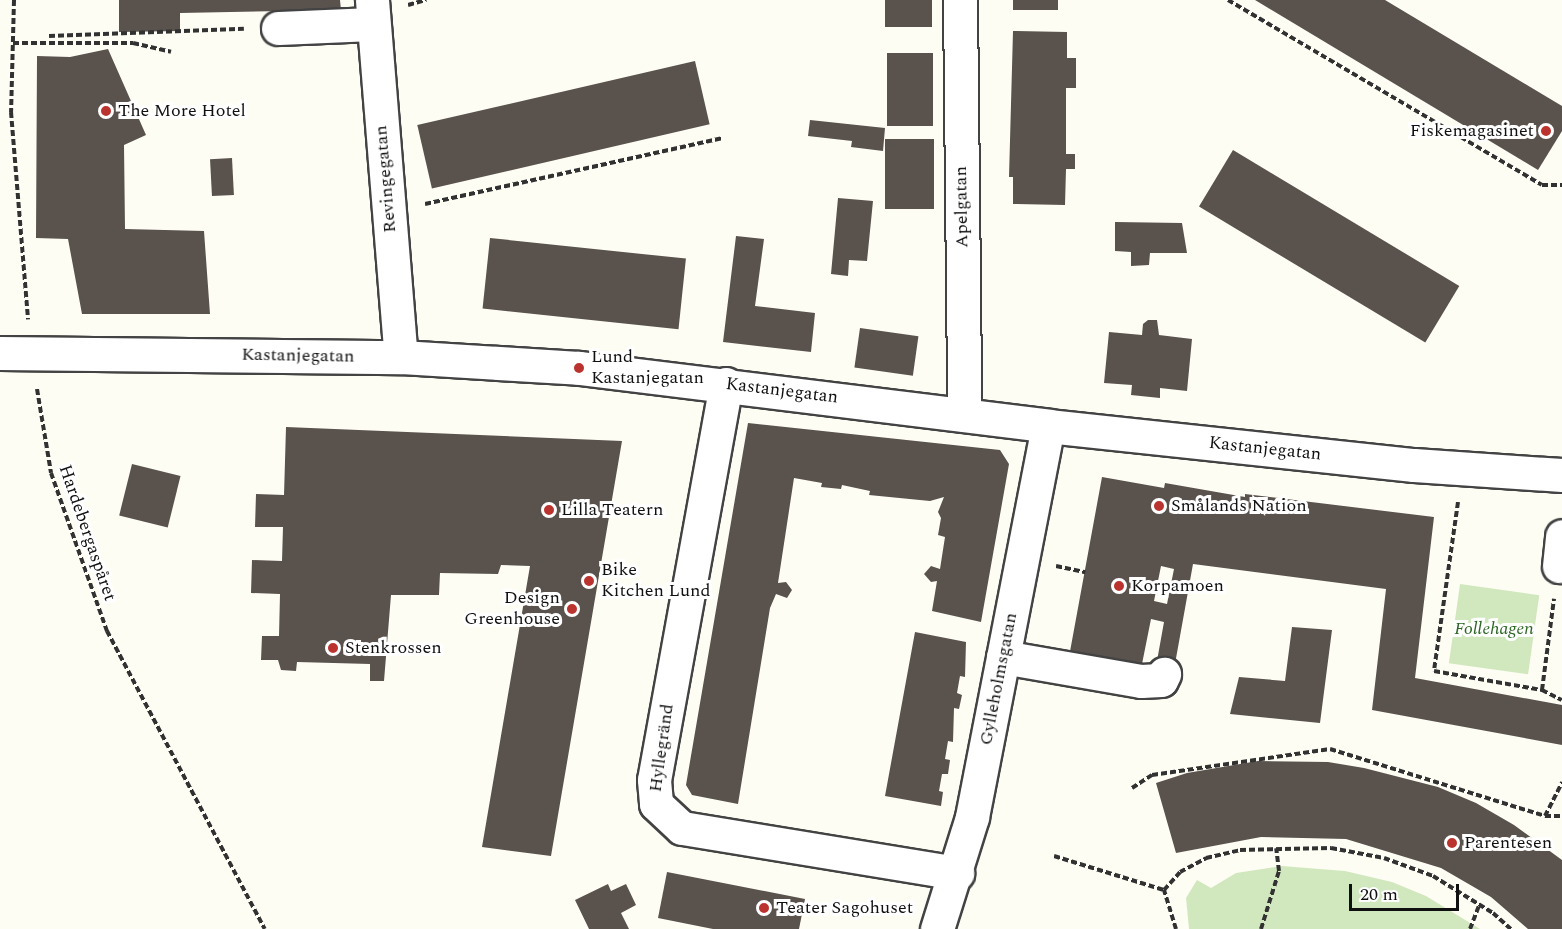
<!DOCTYPE html>
<meta charset="utf-8">
<style>
body{margin:0}
#map{position:relative;width:1562px;height:929px;overflow:hidden;background:#fefdf4;font-family:Spectral,serif}
div>[style]{position:absolute}
.green>*{inset:0;background:#d1e8be;transform-origin:0 0}
.building>*{inset:0;background:#59524d;transform-origin:0 0}
.path>*{height:4px;margin-top:-2px;transform-origin:0;background:repeating-linear-gradient(90deg,#323232 0 6px,transparent 0 9px)}
.roads{filter:drop-shadow(2px 0 #434343) drop-shadow(-2px 0 #434343) drop-shadow(0 2px #434343) drop-shadow(0 -2px #434343)}
.minor>*{height:33px;margin:-16.5px;padding:0 16.5px;transform-origin:16.5px;border-radius:16.5px;background:#fff}
.dots>*{width:16px;height:16px;translate:-50% -50%;box-sizing:border-box;border:3px solid #fff;border-radius:50%}
span{translate:-50% -50%;white-space:nowrap;text-align:center;line-height:1.15;-webkit-text-stroke:6px #fff;paint-order:stroke}
.poi-label{font-size:18px;color:#101010}
.left{translate:0 -50%;text-align:left}
.right{translate:-100% -50%;text-align:right}
.street-label{font-size:18px;color:#101010}
.park-label{font-size:18px;color:#2b6623;font-style:italic}
.scale{position:absolute;left:1349px;top:884px;width:110px;height:27px;box-sizing:border-box;border:3px solid #101010;border-top:0;padding-left:8px;font-size:18px;line-height:21px;white-space:nowrap;color:#101010;-webkit-text-stroke:4px #fff;paint-order:stroke}
</style>
<div id="map">
<div class="green">
<div style="left:1460px;top:584px;width:80px;height:80px;rotate:8deg"></div>
<div style="clip-path:polygon(1282px 866px,1345px 871px,1392px 882px,1426px 896px,1480px 929px,1189px 929px,1186px 898px,1197px 880px,1211px 888px,1236px 873px)"></div>
</div>
<div class="building">
<div style="clip-path:polygon(119px 0,340px 0,341px 10px,180px 13px,180px 31px,119px 32px)"></div>
<div style="left:885px;top:0;width:47px;height:27px"></div>
<div style="left:1013px;top:0;width:45px;height:10px"></div>
<div style="clip-path:polygon(1255px 0,1385px 0,1562px 106px,1562px 131px,1538px 170px)"></div>
<div style="clip-path:polygon(1013px 31px,1067px 32px,1067px 58px,1076px 58px,1076px 88px,1066px 88px,1066px 154px,1075px 154px,1075px 169px,1066px 169px,1065px 205px,1013px 204px,1013px 177px,1009px 177px)"></div>
<div style="clip-path:polygon(108px 49px,146px 135px,124px 145px,125px 229px,204px 231px,210px 314px,82px 314px,68px 239px,36px 238px,37px 56px,70px 57px)"></div>
<div style="left:887px;top:53px;width:46px;height:73px"></div>
<div style="left:695px;top:61px;width:65px;height:285px;rotate:77deg"></div>
<div style="clip-path:polygon(810px 120px,885px 128px,883px 151px,851px 147px,852px 141px,808px 136px)"></div>
<div style="left:885px;top:139px;width:49px;height:70px"></div>
<div style="left:1233px;top:150px;width:264px;height:66px;rotate:31deg"></div>
<div style="left:232px;top:158px;width:37px;height:22px;rotate:87deg"></div>
<div style="clip-path:polygon(838px 198px,873px 201px,867px 261px,849px 260px,848px 276px,831px 274px)"></div>
<div style="clip-path:polygon(1115px 222px,1182px 223px,1187px 253px,1150px 253px,1149px 265px,1131px 266px,1131px 252px,1115px 251px)"></div>
<div style="clip-path:polygon(736px 236px,764px 239px,755px 306px,815px 313px,811px 352px,723px 342px)"></div>
<div style="left:490px;top:238px;width:197px;height:71px;rotate:6deg"></div>
<div style="clip-path:polygon(1148px 320px,1157px 320px,1159px 335px,1192px 339px,1187px 391px,1160px 388px,1160px 398px,1131px 395px,1132px 385px,1104px 383px,1109px 332px,1142px 335px,1143px 324px)"></div>
<div style="left:860px;top:328px;width:59px;height:40px;rotate:8deg"></div>
<div style="clip-path:polygon(748px 423px,1000px 450px,1009px 464px,981px 622px,932px 611px,937px 581px,931px 582px,924px 574px,931px 566px,940px 569px,945px 537px,938px 535px,941px 518px,938px 512px,944px 497px,930px 501px,869px 495px,870px 491px,842px 485px,841px 489px,821px 487px,822px 483px,794px 478px,778px 583px,786px 582px,792px 590px,787px 598px,776px 594px,770px 608px,738px 804px,692px 795px,686px 785px)"></div>
<div style="clip-path:polygon(286px 427px,622px 441px,551px 856px,482px 847px,530px 566px,501px 565px,498px 574px,440px 573px,439px 595px,391px 595px,384px 681px,370px 681px,370px 664px,297px 662px,296px 671px,281px 670px,278px 660px,261px 660px,262px 636px,279px 636px,280px 594px,251px 593px,252px 560px,282px 561px,283px 527px,255px 527px,256px 494px,284px 495px)"></div>
<div style="left:132px;top:464px;width:50px;height:53px;rotate:14deg"></div>
<div style="clip-path:polygon(evenodd,1102px 477px,1164px 488px,1165px 483px,1245px 497px,1245px 494px,1434px 517px,1415px 678px,1562px 705px,1562px 745px,1372px 710px,1386px 589px,1193px 564px,1173px 675px,1155px 672px,1164px 622px,1151px 619px,1141px 669px,1069px 657px,1102px 477px,1161px 566px,1174px 569px,1167px 604px,1154px 601px,1161px 566px)"></div>
<div style="clip-path:polygon(1292px 627px,1332px 630px,1320px 723px,1230px 714px,1239px 677px,1285px 681px)"></div>
<div style="clip-path:polygon(915px 632px,966px 642px,965px 677px,960px 676px,957px 693px,962px 695px,959px 709px,954px 708px,953px 742px,948px 741px,945px 759px,950px 760px,948px 774px,942px 774px,939px 791px,943px 792px,941px 806px,885px 796px)"></div>
<div style="clip-path:polygon(1258px 761px,1328px 762px,1364px 768px,1438px 787px,1476px 803px,1514px 825px,1562px 860px,1562px 929px,1528px 929px,1491px 897px,1441px 868px,1346px 839px,1261px 837px,1176px 853px,1156px 783px,1187px 773px)"></div>
<div style="clip-path:polygon(667px 872px,805px 899px,799px 929px,713px 929px,658px 918px)"></div>
<div style="clip-path:polygon(608px 884px,611px 891px,626px 884px,636px 905px,621px 913px,629px 929px,589px 929px,575px 900px)"></div>
</div>
<div class="path">
<div style="left:14px;top:0;width:112px;rotate:91.5deg"></div>
<div style="left:11px;top:112px;width:208px;rotate:85.3deg"></div>
<div style="left:1228px;top:0;width:364px;rotate:30.5deg"></div>
<div style="left:1542px;top:185px;width:20px"></div>
<div style="left:408px;top:5px;width:19px;rotate:-16deg"></div>
<div style="left:49px;top:36px;width:195px;rotate:-2.1deg"></div>
<div style="left:13px;top:43px;width:120px"></div>
<div style="left:133px;top:43px;width:39px;rotate:13deg"></div>
<div style="left:425px;top:204px;width:305px;rotate:-12.5deg"></div>
<div style="left:37px;top:389px;width:85px;rotate:80.5deg"></div>
<div style="left:51px;top:473px;width:168px;rotate:70.5deg"></div>
<div style="left:107px;top:631px;width:337px;rotate:62.1deg"></div>
<div style="left:1458px;top:502px;width:171px;rotate:98.1deg"></div>
<div style="left:1434px;top:671px;width:110px;rotate:10deg"></div>
<div style="left:1542px;top:690px;width:22px;rotate:27deg"></div>
<div style="left:1056px;top:566px;width:30px;rotate:12deg"></div>
<div style="left:1542px;top:690px;width:92px;rotate:-82.5deg"></div>
<div style="left:1132px;top:788px;width:24px;rotate:-33deg"></div>
<div style="left:1152px;top:775px;width:180px;rotate:-8.3deg"></div>
<div style="left:1330px;top:749px;width:225px;rotate:17.3deg"></div>
<div style="left:1545px;top:816px;width:17px"></div>
<div style="left:1545px;top:816px;width:38px;rotate:-63deg"></div>
<div style="left:1054px;top:856px;width:115px;rotate:17.2deg"></div>
<div style="left:1176px;top:929px;width:41px;rotate:-107.1deg"></div>
<div style="left:1164px;top:890px;width:24px;rotate:-48deg"></div>
<div style="left:1180px;top:872px;width:30px;rotate:-28deg"></div>
<div style="left:1206px;top:858px;width:35px;rotate:-13deg"></div>
<div style="left:1240px;top:850px;width:91px;rotate:-1.3deg"></div>
<div style="left:1331px;top:848px;width:54px;rotate:10.7deg"></div>
<div style="left:1384px;top:858px;width:52px;rotate:20.2deg"></div>
<div style="left:1433px;top:876px;width:70px;rotate:31.7deg"></div>
<div style="left:1493px;top:913px;width:24px;rotate:42deg"></div>
<div style="left:1261px;top:929px;width:61px;rotate:-72.8deg"></div>
<div style="left:1279px;top:871px;width:23px;rotate:-97deg"></div>
<div style="left:1470px;top:929px;width:26px;rotate:-69deg"></div>
</div>
<div class="roads">
<div class="minor">
<div style="left:372px;top:0;width:358px;rotate:85.4deg"></div>
<div style="left:960px;top:0;width:415px;rotate:89.4deg"></div>
<div style="left:278px;top:28px;width:95px;rotate:-2.4deg"></div>
<div style="left:0;top:353px;width:401px;rotate:0.6deg"></div>
<div style="left:401px;top:357px;width:178px;rotate:3.5deg"></div>
<div style="left:579px;top:368px;width:473px;rotate:7deg"></div>
<div style="left:1048px;top:426px;width:368px;rotate:6.1deg"></div>
<div style="left:1414px;top:465px;width:148px;rotate:3.9deg"></div>
<div style="left:726px;top:384px;width:402px;rotate:100.3deg"></div>
<div style="left:654px;top:780px;width:24px;rotate:85deg"></div>
<div style="left:656px;top:804px;width:35px;rotate:43deg"></div>
<div style="left:682px;top:828px;width:279px;rotate:9.3deg"></div>
<div style="left:1559px;top:566px;width:30px;rotate:-84deg"></div>
<div style="left:1003px;top:657px;width:140px;rotate:9.9deg"></div>
<div style="left:1141px;top:681px;width:20px;rotate:-3deg"></div>
<div style="left:1161px;top:680px;width:7px;rotate:-63deg"></div>
<div style="left:937px;top:929px;width:117px;rotate:-72.6deg"></div>
<div style="left:972px;top:817px;width:398px;rotate:-79deg"></div>
</div>
</div>
<div class="dots">
<div style="left:106px;top:111px;background:#ba332e"></div>
<div style="left:1546px;top:131px;background:#ba332e"></div>
<div style="left:579px;top:368px;background:#ba332e"></div>
<div style="left:1159px;top:506px;background:#ba332e"></div>
<div style="left:549px;top:510px;background:#ba332e"></div>
<div style="left:589px;top:581px;background:#ba332e"></div>
<div style="left:1119px;top:586px;background:#ba332e"></div>
<div style="left:572px;top:609px;background:#ba332e"></div>
<div style="left:333px;top:648px;background:#ba332e"></div>
<div style="left:1452px;top:843px;background:#ba332e"></div>
<div style="left:764px;top:908px;background:#ba332e"></div>
</div>
<div class="poi-label">
<span class="left" style="left:118px;top:111px">The More Hotel</span>
<span class="right" style="left:1534px;top:131px">Fiskemagasinet</span>
<span class="left" style="left:591px;top:368px">Lund<br>Kastanjegatan</span>
<span class="left" style="left:1171px;top:506px">Smålands Nation</span>
<span class="left" style="left:561px;top:510px">Lilla Teatern</span>
<span class="left" style="left:601px;top:581px">Bike<br>Kitchen Lund</span>
<span class="left" style="left:1131px;top:586px">Korpamoen</span>
<span class="right" style="left:560px;top:609px">Design<br>Greenhouse</span>
<span class="left" style="left:345px;top:648px">Stenkrossen</span>
<span class="left" style="left:1464px;top:843px">Parentesen</span>
<span class="left" style="left:776px;top:908px">Teater Sagohuset</span>
</div>
<div class="street-label">
<span style="left:386px;top:179px;rotate:-95deg">Revingegatan</span>
<span style="left:962px;top:207px;rotate:-91deg">Apelgatan</span>
<span style="left:298px;top:356px;rotate:1deg">Kastanjegatan</span>
<span style="left:782px;top:391px;rotate:7deg">Kastanjegatan</span>
<span style="left:1265px;top:449px;rotate:6deg">Kastanjegatan</span>
<span style="left:87px;top:533px;rotate:71deg">Hardebergaspåret</span>
<span style="left:999px;top:679px;rotate:-79deg">Gylleholmsgatan</span>
<span style="left:662px;top:748px;rotate:-82deg">Hyllegränd</span>
</div>
<div class="park-label">
<span style="left:1494px;top:629px">Follehagen</span>
</div>
<div class="scale">20 m</div>
</div>
